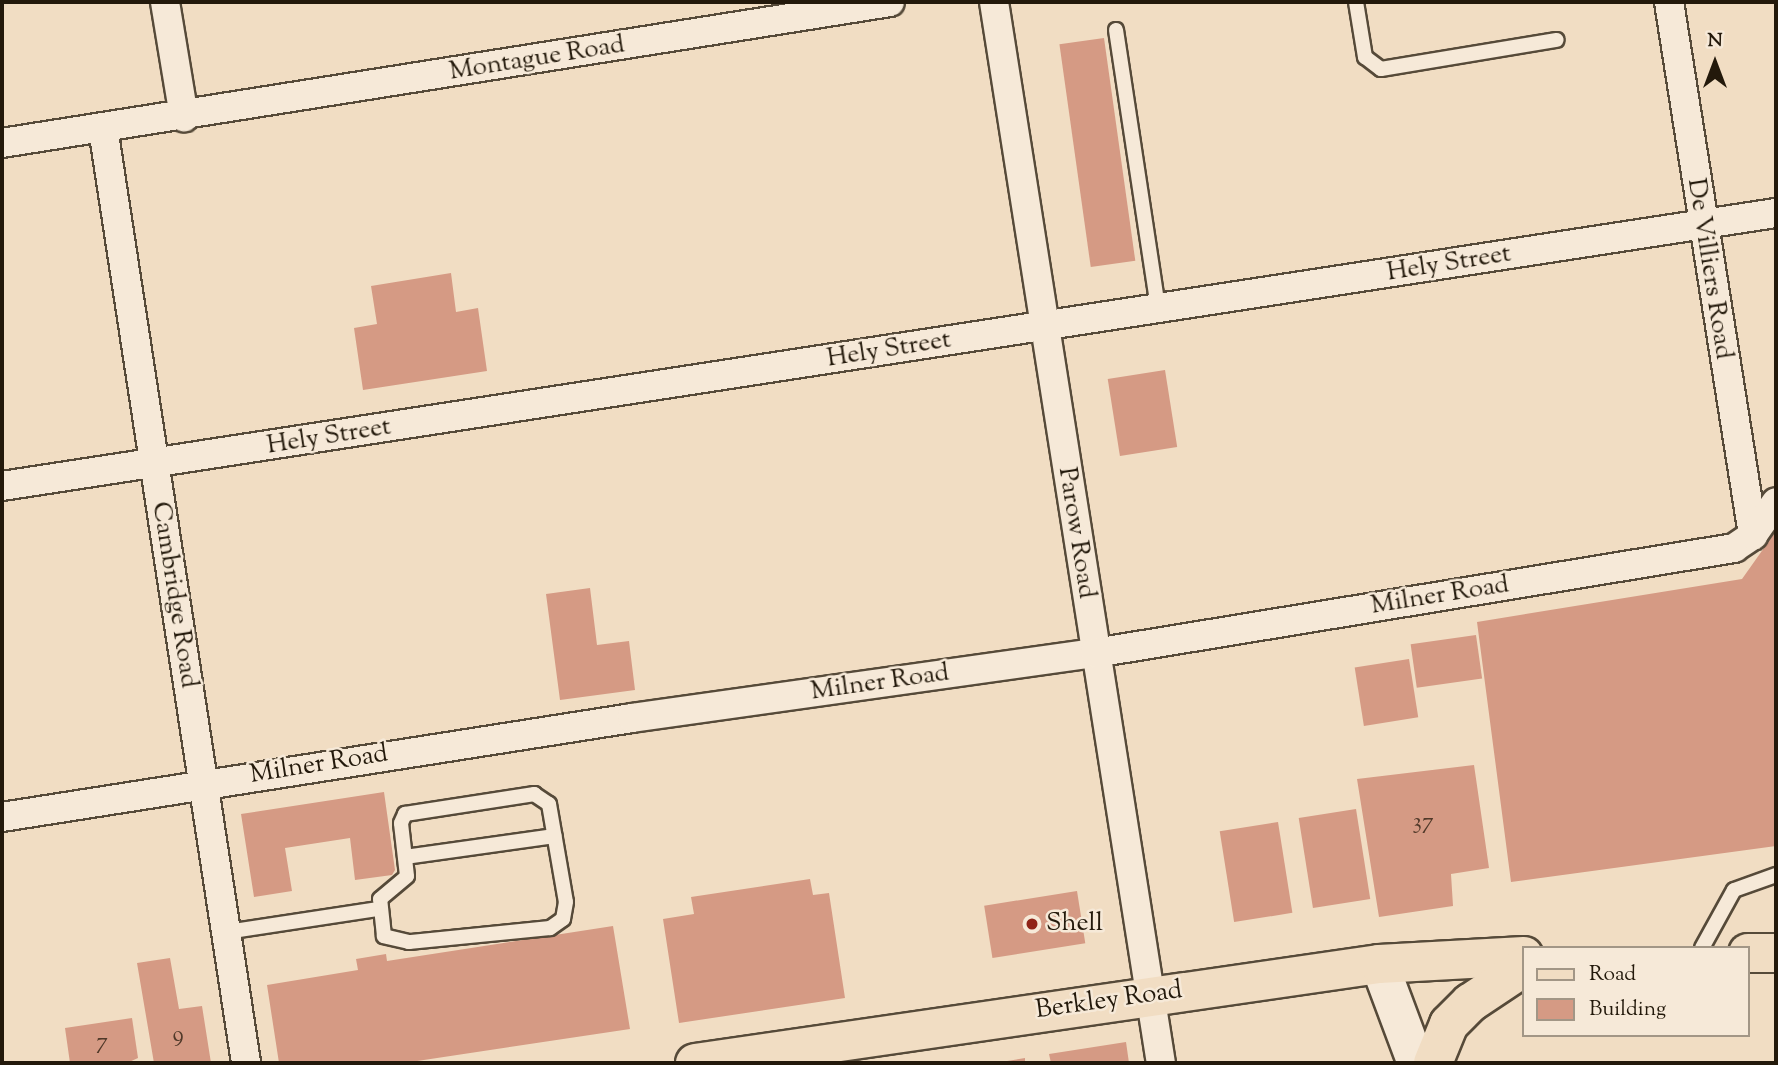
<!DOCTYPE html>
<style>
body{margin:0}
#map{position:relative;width:1778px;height:1065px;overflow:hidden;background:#f1ddc3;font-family:"Sorts Mill Goudy",serif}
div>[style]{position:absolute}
.building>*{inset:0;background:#d59a84;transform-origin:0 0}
.roads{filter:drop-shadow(2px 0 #564a39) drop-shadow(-2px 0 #564a39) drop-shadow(0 2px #564a39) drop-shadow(0 -2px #564a39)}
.service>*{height:14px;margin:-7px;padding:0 7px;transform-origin:7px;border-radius:7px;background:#f6e9d8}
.minor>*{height:28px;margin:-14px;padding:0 14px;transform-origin:14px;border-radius:14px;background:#f6e9d8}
.tertiary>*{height:37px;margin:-18.5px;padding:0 18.5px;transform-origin:18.5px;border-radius:18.5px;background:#f6e9d8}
.primary>*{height:38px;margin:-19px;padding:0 19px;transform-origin:19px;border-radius:19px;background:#f1ddc3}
.dots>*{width:19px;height:19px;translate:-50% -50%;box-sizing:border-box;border:4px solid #f6e9d8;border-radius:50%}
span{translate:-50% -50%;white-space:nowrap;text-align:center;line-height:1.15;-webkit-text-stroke:5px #f6e9d8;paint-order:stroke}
.number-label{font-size:23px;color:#503929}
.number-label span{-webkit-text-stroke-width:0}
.street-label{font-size:26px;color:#23190b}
.poi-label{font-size:26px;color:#23190b}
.left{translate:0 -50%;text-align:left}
.frame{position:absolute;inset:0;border:4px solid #23190b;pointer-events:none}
.legend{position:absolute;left:1522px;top:946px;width:228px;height:91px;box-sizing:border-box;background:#f6e9d8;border:2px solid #a29686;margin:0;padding:9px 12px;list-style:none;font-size:21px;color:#23190b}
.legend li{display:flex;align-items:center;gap:14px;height:35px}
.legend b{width:35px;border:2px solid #a29686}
.north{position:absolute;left:1680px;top:28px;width:70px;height:70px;-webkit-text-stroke:5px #f6e9d8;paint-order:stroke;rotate:0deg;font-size:19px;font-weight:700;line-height:28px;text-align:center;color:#23190b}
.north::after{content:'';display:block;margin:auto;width:24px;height:32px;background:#23190b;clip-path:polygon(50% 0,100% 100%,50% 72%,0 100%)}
</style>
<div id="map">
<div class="building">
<div style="left:1104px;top:38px;width:225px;height:45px;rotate:82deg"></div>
<div style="clip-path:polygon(451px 273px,456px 312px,478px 308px,487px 371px,363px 390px,354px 328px,377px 324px,371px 286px)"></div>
<div style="left:1165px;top:370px;width:78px;height:58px;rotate:81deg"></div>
<div style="clip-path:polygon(1776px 531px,1776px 846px,1511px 882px,1477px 622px,1742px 579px)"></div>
<div style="clip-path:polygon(590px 588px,597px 645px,629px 641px,635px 690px,560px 700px,546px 594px)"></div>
<div style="left:1476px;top:635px;width:44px;height:66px;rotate:82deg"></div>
<div style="left:1409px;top:659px;width:59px;height:55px;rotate:81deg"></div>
<div style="clip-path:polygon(1474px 765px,1489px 868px,1451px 874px,1453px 906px,1379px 917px,1357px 779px)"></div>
<div style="clip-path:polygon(384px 792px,395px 870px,392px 875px,355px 880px,350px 838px,285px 848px,292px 891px,254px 897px,241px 814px)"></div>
<div style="left:1356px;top:809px;width:91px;height:58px;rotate:81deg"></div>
<div style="left:1278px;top:822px;width:92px;height:59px;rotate:81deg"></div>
<div style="clip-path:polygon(810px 879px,813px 895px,829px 893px,845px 998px,679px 1023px,663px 919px,694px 914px,691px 897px)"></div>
<div style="left:1077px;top:891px;width:53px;height:94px;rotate:81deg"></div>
<div style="clip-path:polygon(613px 926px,630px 1029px,404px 1063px,279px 1063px,267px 985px,358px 970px,356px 959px,386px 954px,387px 961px)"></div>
<div style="clip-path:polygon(170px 958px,179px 1009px,202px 1006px,211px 1063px,154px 1063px,137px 963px)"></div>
<div style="clip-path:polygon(132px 1018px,138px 1058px,127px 1063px,70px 1063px,65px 1028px)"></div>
<div style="clip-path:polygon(1126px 1042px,1129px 1063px,1051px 1063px,1049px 1054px)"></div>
<div style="clip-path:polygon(1025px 1058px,1025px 1063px,1001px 1063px,1001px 1062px)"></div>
</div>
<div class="roads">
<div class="service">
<div style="left:1356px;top:2px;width:56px;rotate:80.7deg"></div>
<div style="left:1365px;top:57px;width:20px;rotate:37deg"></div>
<div style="left:1381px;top:69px;width:178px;rotate:-9.4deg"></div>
<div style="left:1116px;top:30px;width:282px;rotate:81.4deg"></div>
<div style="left:534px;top:794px;width:18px;rotate:34deg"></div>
<div style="left:549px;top:804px;width:99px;rotate:80.2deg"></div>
<div style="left:566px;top:902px;width:17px;rotate:100deg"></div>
<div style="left:563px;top:919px;width:16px;rotate:145deg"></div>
<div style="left:550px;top:928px;width:142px;rotate:174.3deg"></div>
<div style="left:409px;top:942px;width:26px;rotate:-167deg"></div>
<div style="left:384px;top:936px;width:37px;rotate:-96deg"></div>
<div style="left:380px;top:899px;width:35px;rotate:-40deg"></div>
<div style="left:407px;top:876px;width:53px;rotate:-96.5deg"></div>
<div style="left:401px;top:823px;width:10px;rotate:-66deg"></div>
<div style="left:405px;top:814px;width:131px;rotate:-8.8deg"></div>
<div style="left:405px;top:857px;width:151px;rotate:-8deg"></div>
<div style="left:226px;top:932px;width:154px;rotate:-8.6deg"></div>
<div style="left:1702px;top:948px;width:66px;rotate:-61.1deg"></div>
<div style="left:1734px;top:890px;width:45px;rotate:-19.7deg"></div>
</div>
<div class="minor">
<div style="left:165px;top:2px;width:117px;rotate:80.6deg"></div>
<div style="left:994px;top:2px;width:1074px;rotate:81.06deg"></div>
<div style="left:1669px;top:2px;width:540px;rotate:81.04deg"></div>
<div style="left:103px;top:128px;width:946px;rotate:81.3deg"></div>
<div style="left:2px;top:143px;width:899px;rotate:-9.02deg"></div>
<div style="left:2px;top:486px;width:1795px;rotate:-8.75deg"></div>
<div style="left:2px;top:817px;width:638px;rotate:-8.93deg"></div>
<div style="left:632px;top:718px;width:468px;rotate:-8deg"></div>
<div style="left:1095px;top:653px;width:648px;rotate:-9.33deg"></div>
<div style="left:1734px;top:548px;width:23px;rotate:-34deg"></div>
<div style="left:1753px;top:535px;width:40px;rotate:-55.1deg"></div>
</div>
<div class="tertiary">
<div style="left:1379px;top:964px;width:106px;rotate:69.5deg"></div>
</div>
<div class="primary">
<div style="left:1748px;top:953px;width:28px"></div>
<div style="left:695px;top:1063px;width:691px;rotate:-8.24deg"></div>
<div style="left:1379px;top:964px;width:145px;rotate:-3.2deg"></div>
<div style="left:1433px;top:1063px;width:42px;rotate:-67.7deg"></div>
<div style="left:1449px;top:1024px;width:30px;rotate:-45deg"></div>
<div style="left:1470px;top:1003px;width:65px;rotate:-33.7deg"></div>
</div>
</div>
<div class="dots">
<div style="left:1032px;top:924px;background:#8f2418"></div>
</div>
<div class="number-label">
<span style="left:1423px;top:823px">37</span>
<span style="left:178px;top:1036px">9</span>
<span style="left:102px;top:1043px">7</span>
</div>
<div class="street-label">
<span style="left:537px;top:59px;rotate:-9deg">Montague Road</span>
<span style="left:1449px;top:264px;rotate:-9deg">Hely Street</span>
<span style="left:1709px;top:269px;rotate:81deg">De Villiers Road</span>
<span style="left:889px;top:350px;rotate:-9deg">Hely Street</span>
<span style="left:329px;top:437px;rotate:-9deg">Hely Street</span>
<span style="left:1076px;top:533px;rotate:81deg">Parow Road</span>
<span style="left:174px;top:595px;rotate:81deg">Cambridge Road</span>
<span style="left:1440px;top:596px;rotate:-9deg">Milner Road</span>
<span style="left:880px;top:683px;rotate:-8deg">Milner Road</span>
<span style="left:319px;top:765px;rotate:-9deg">Milner Road</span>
<span style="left:1109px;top:1001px;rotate:-8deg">Berkley Road</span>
</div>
<div class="poi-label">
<span class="left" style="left:1046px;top:924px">Shell</span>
</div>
<div class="frame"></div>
<ul class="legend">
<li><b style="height:9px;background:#f1ddc3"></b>Road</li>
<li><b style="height:19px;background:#d59a84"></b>Building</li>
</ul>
<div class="north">N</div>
</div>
